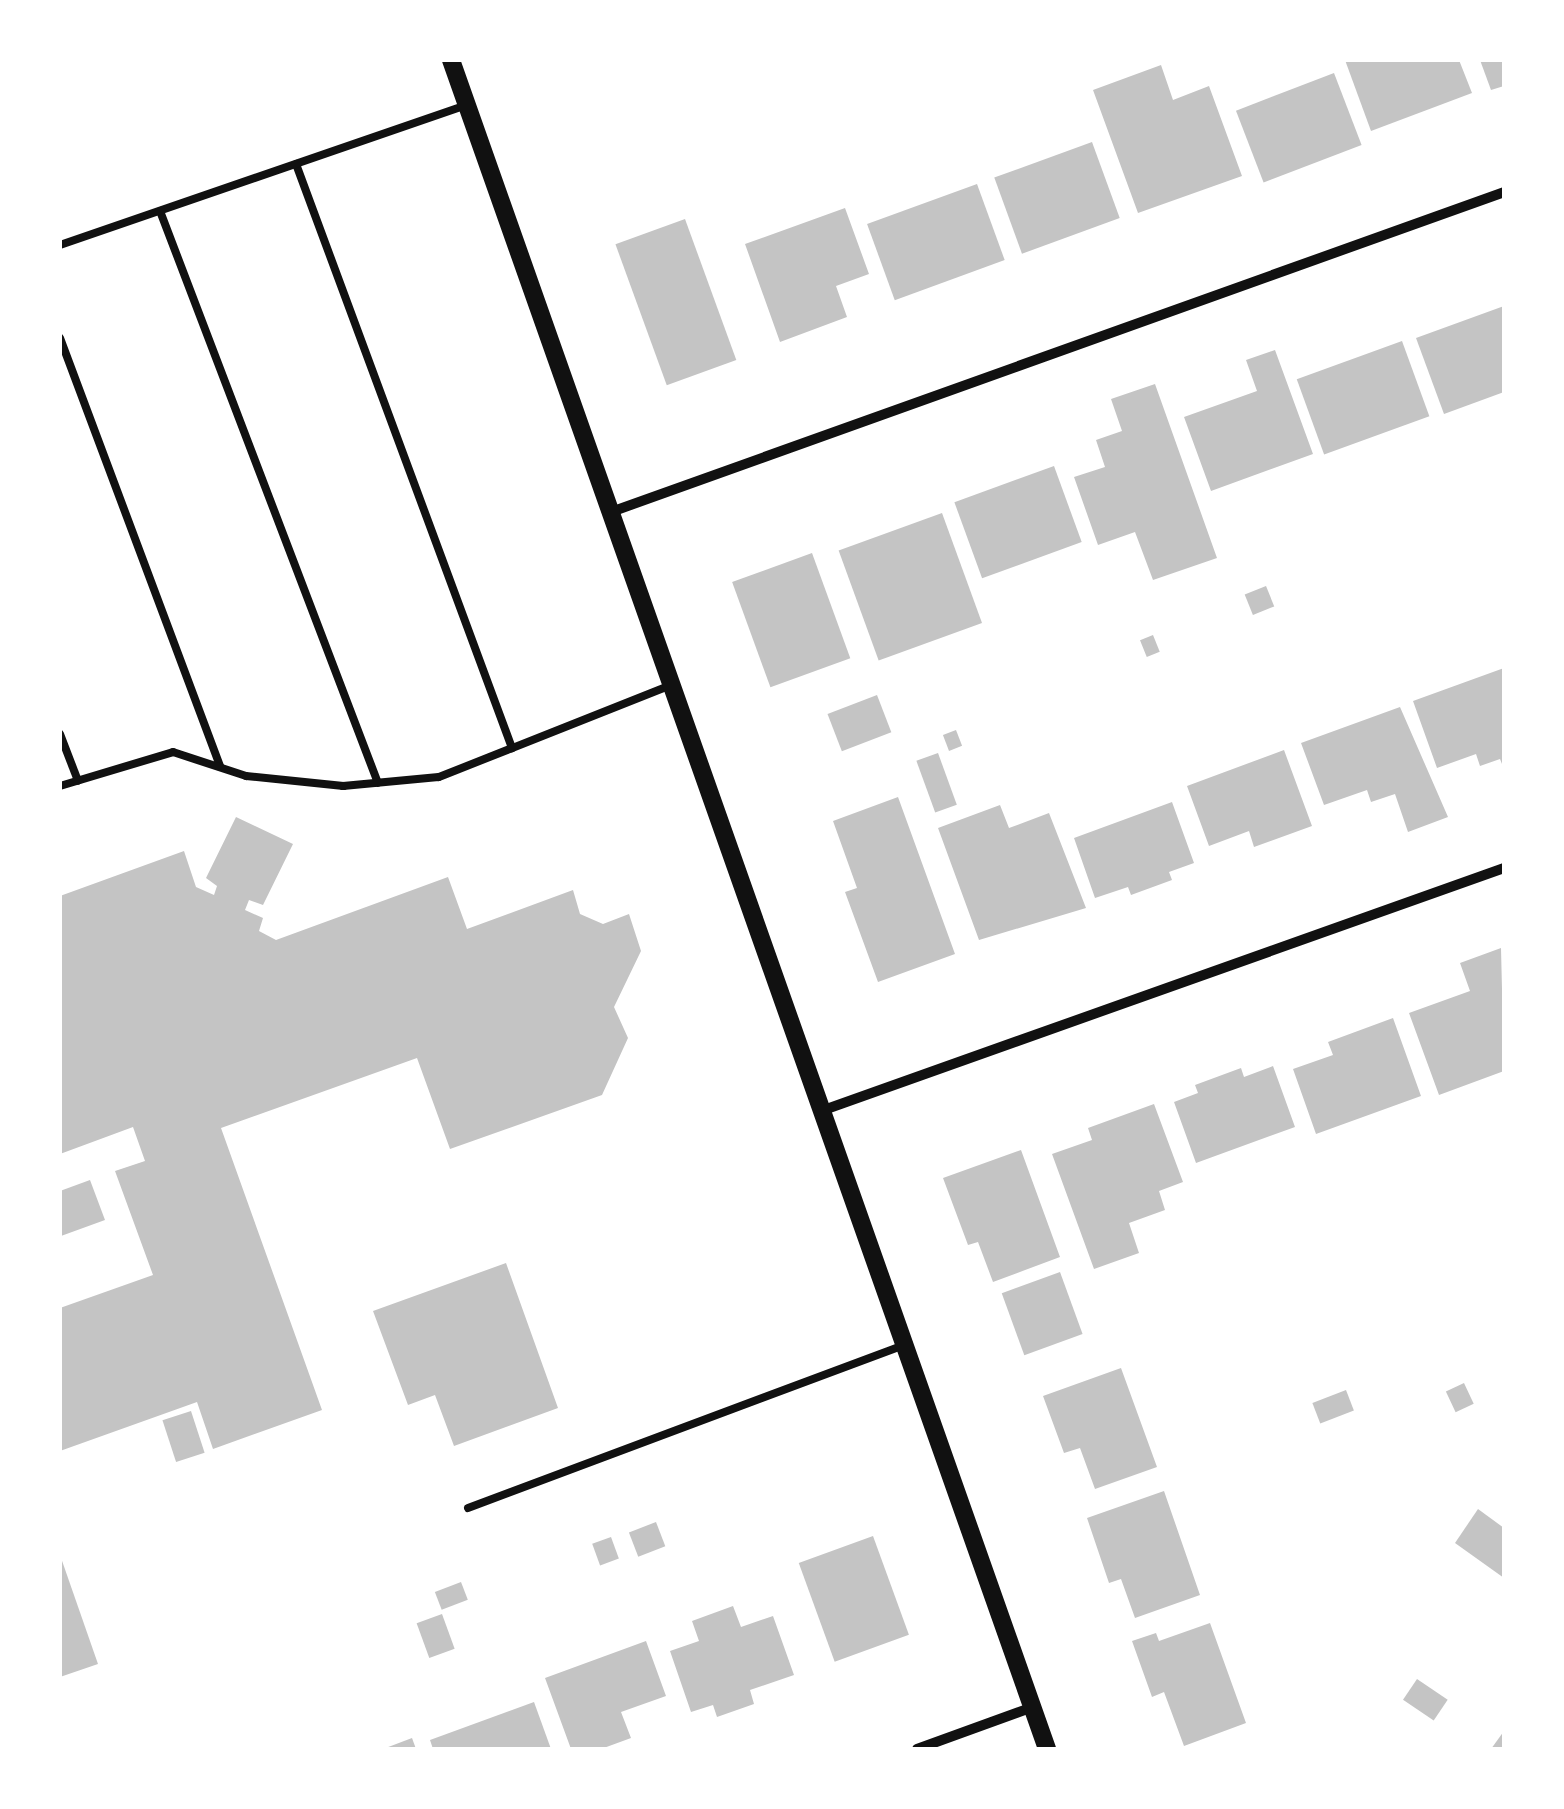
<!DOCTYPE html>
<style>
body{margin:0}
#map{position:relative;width:1564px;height:1809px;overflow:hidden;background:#fff;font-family:Commissioner,sans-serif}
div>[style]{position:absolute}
.building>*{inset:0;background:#c4c4c4;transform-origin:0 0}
.service>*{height:8px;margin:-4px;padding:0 4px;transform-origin:4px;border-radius:4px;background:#111}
.minor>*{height:10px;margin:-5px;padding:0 5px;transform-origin:5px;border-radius:5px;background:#111}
.tertiary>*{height:18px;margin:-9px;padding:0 9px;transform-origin:9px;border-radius:9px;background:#111}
span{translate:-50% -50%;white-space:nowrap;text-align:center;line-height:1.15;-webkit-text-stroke:9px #fff;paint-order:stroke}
.frame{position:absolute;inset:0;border:62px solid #fff;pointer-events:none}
</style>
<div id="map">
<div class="building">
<div style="clip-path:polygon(1345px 60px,1459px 60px,1472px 93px,1371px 131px)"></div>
<div style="clip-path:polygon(1480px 60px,1504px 60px,1504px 86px,1491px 90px)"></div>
<div style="clip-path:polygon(1161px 65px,1173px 100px,1209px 86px,1242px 176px,1138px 213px,1093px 90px)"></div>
<div style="left:1334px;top:73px;width:77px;height:105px;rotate:69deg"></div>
<div style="left:1092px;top:142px;width:81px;height:104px;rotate:70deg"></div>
<div style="left:977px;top:184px;width:81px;height:117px;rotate:70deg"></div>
<div style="clip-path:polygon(845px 208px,869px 274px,836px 286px,847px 317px,780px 342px,745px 244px)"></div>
<div style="left:685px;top:219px;width:150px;height:74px;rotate:70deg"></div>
<div style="clip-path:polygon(1504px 306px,1504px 392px,1444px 414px,1416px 338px)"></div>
<div style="left:1402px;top:341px;width:80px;height:112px;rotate:70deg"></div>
<div style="clip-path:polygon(1275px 350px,1313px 454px,1211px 491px,1184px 417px,1257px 391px,1246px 360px)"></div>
<div style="clip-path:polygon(1155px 384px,1217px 558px,1153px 580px,1135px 532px,1098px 545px,1074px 477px,1105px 467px,1096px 440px,1122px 431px,1111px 399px)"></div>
<div style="left:1054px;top:466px;width:81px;height:106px;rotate:70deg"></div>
<div style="left:942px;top:513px;width:117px;height:110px;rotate:70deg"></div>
<div style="left:812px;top:553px;width:112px;height:85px;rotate:70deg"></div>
<div style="left:1266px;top:586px;width:22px;height:23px;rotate:68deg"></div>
<div style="left:1153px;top:635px;width:18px;height:14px;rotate:68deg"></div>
<div style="clip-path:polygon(1504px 668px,1504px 769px,1500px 759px,1480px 766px,1476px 754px,1437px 768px,1413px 701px)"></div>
<div style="left:877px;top:695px;width:40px;height:53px;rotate:69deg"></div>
<div style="clip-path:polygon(1400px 707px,1448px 817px,1408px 832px,1395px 794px,1371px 802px,1367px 790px,1324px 805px,1301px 743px)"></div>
<div style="left:956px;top:730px;width:17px;height:14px;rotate:69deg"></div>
<div style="clip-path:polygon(1284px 750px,1312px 826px,1254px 847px,1249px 831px,1209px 846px,1187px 786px)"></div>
<div style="left:938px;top:753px;width:55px;height:23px;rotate:70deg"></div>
<div style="clip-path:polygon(898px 797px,955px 954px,878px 982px,845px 892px,857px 888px,833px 821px)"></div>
<div style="clip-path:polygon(1172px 802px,1194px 863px,1169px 872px,1172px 880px,1131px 895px,1128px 887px,1095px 898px,1074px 838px)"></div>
<div style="clip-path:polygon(1000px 805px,1009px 828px,1049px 813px,1086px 908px,979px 940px,938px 828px)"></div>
<div style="clip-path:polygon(236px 817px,293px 844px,263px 905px,249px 900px,245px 910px,263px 918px,259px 931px,276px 940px,448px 877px,467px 929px,573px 890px,580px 914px,603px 924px,629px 914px,641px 951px,614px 1007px,628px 1038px,602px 1095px,450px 1149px,417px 1058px,221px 1128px,322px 1410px,213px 1449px,197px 1402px,60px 1451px,60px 1308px,153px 1275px,115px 1171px,145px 1161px,133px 1127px,60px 1154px,60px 896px,184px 851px,196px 887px,214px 895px,217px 886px,206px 878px)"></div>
<div style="clip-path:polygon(1501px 948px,1504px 1071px,1439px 1095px,1409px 1013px,1470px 991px,1460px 963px)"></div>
<div style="clip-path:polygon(1393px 1018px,1421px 1096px,1316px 1134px,1293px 1069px,1333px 1055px,1328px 1042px)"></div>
<div style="clip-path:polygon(1273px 1066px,1295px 1127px,1196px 1163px,1174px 1102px,1198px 1093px,1195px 1085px,1241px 1068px,1244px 1077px)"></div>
<div style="clip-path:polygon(1154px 1104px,1183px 1182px,1159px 1191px,1165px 1210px,1129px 1223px,1139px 1253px,1094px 1269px,1052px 1154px,1092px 1140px,1088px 1128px)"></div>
<div style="clip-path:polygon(1021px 1150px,1060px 1257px,993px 1282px,978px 1242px,968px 1245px,943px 1178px)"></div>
<div style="clip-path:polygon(90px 1180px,105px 1220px,61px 1236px,60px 1191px)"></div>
<div style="clip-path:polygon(506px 1263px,558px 1408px,454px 1446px,435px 1395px,408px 1405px,373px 1311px)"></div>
<div style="left:1060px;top:1272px;width:66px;height:62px;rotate:70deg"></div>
<div style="clip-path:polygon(1121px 1368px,1157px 1467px,1095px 1489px,1080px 1448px,1064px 1453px,1043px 1396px)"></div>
<div style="left:1464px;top:1383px;width:23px;height:20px;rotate:65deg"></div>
<div style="left:1346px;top:1390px;width:22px;height:36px;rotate:69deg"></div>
<div style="left:191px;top:1411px;width:44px;height:30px;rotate:72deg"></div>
<div style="clip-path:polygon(1164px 1491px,1200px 1595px,1135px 1618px,1121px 1579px,1109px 1583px,1087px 1518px)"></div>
<div style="clip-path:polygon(1478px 1509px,1504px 1528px,1504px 1578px,1455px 1543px)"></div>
<div style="left:656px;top:1522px;width:26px;height:29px;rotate:69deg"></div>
<div style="left:873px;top:1536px;width:105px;height:79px;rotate:70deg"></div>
<div style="left:611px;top:1537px;width:23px;height:20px;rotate:70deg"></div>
<div style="clip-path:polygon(60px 1555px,98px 1664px,60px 1677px)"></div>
<div style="left:461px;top:1582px;width:19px;height:28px;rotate:69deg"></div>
<div style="clip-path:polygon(733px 1606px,741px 1627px,773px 1616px,794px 1675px,750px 1690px,754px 1704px,717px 1717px,713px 1705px,691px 1712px,670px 1651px,699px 1641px,692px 1621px)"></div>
<div style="left:442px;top:1614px;width:37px;height:27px;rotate:70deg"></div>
<div style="clip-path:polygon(1210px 1623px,1246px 1723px,1184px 1746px,1164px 1692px,1152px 1697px,1132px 1641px,1156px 1633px,1159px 1641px)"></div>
<div style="clip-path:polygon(646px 1641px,666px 1696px,621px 1712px,631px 1738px,601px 1749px,571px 1749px,545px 1678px)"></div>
<div style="left:1417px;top:1679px;width:37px;height:25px;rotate:34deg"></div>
<div style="clip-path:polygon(534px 1702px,551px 1749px,433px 1749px,430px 1740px)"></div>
<div style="clip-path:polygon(1504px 1731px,1504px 1749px,1491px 1749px)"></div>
<div style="clip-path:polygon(412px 1738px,416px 1749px,383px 1749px)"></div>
</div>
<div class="service">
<div style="left:296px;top:164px;width:623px;rotate:69.7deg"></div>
<div style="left:160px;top:211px;width:612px;rotate:69.14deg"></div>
<div style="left:60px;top:245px;width:430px;rotate:-19deg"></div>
<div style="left:60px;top:338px;width:458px;rotate:69.5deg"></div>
<div style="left:60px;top:734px;width:50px;rotate:69deg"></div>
<div style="left:60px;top:786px;width:118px;rotate:-16.7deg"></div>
<div style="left:173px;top:752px;width:77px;rotate:18.2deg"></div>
<div style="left:246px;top:776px;width:98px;rotate:5.9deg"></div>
<div style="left:343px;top:786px;width:96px;rotate:-5.4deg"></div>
<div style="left:439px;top:777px;width:247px;rotate:-21.6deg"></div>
<div style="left:468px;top:1508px;width:465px;rotate:-20.5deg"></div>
</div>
<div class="minor">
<div style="left:611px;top:512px;width:949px;rotate:-19.71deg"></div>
<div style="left:821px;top:1111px;width:725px;rotate:-19.58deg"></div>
<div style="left:917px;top:1749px;width:123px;rotate:-19.9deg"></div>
</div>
<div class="tertiary">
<div style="left:451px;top:60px;width:1791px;rotate:70.56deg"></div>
</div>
<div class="frame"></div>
</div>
